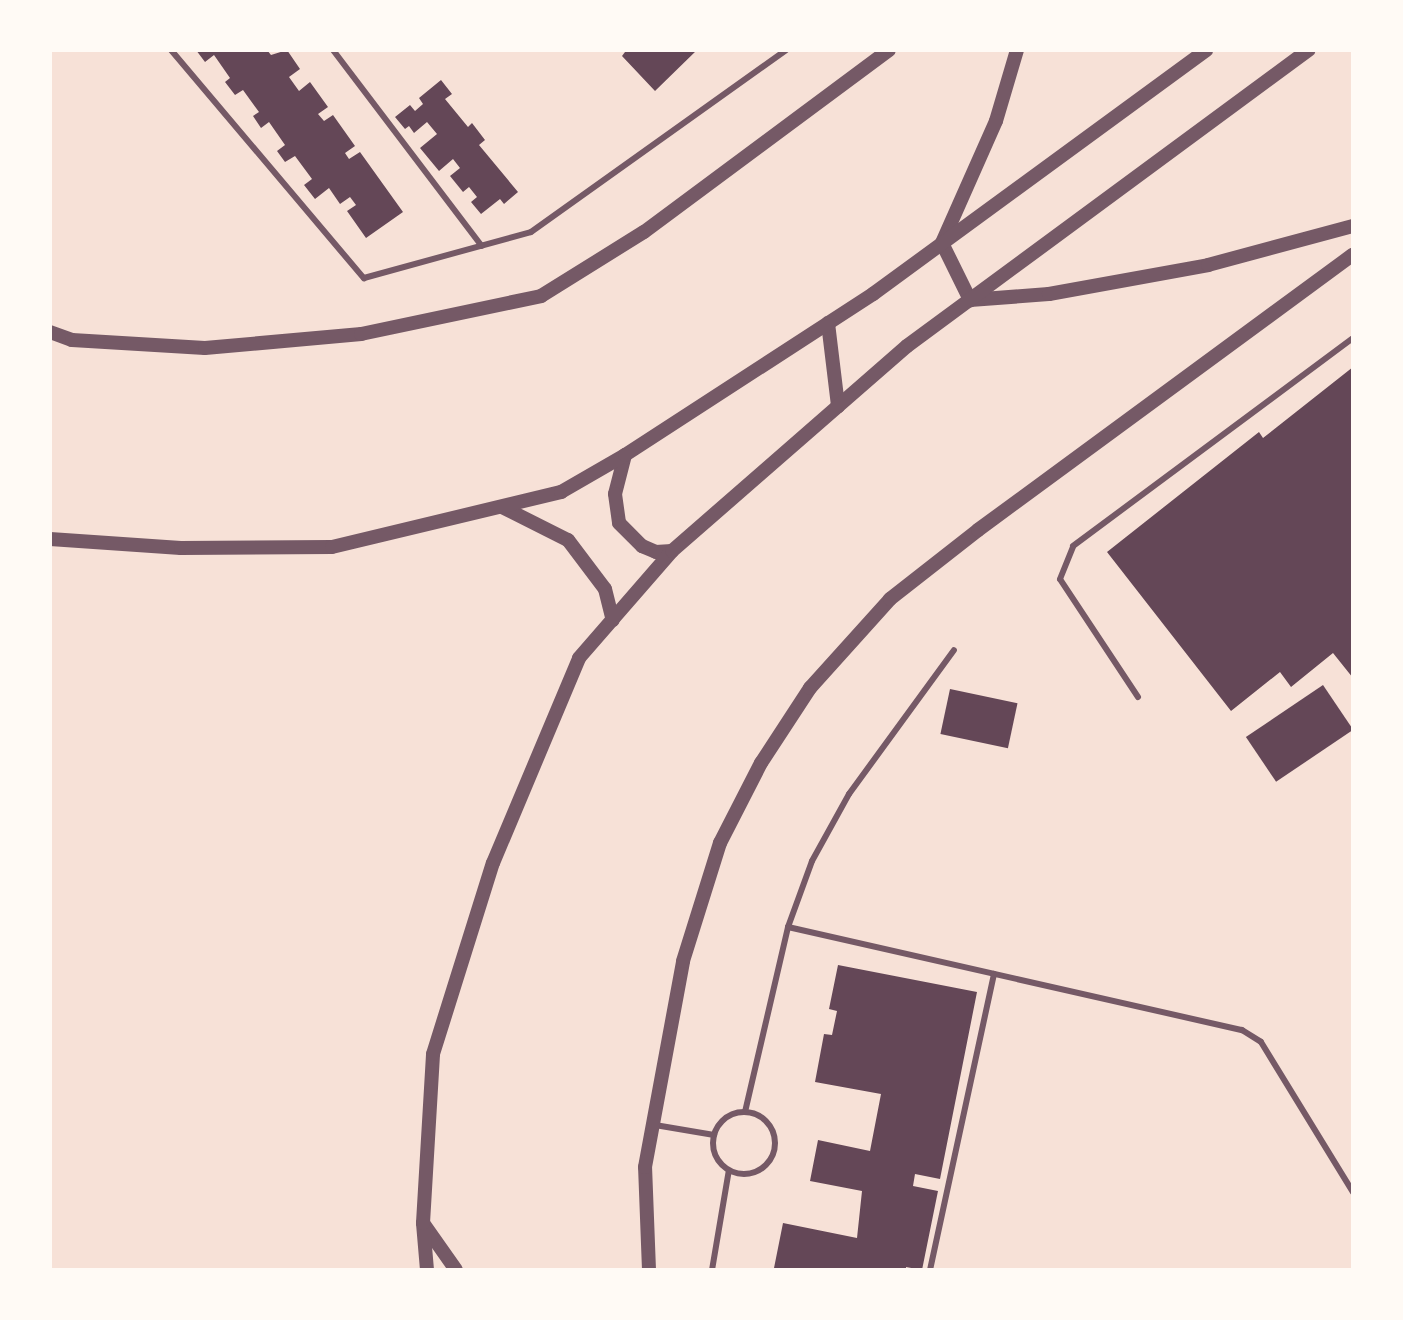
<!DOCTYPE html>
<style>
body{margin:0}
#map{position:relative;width:1403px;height:1320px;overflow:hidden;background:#f7e1d7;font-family:Signika,sans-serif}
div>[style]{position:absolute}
.building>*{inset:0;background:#644757;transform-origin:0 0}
.service>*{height:6px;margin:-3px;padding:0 3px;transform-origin:3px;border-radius:3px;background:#755966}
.service>.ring{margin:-3px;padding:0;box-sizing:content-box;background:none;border:6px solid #755966;border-radius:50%}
.tertiary>*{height:14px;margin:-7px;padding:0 7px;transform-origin:7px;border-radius:7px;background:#755966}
span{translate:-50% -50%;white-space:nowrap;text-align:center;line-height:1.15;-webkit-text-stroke:6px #fffaf5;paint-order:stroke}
.frame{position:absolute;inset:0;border:52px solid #fffaf5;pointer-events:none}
</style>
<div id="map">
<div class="building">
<div style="clip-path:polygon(196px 50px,267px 50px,271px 55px,287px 50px,300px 69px,289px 77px,299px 91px,310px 82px,328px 107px,318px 114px,324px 121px,333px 115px,355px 146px,345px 153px,349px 159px,360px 152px,403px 212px,366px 238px,347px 211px,356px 205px,350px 197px,340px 204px,329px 188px,315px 199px,304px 185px,312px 179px,295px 156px,285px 162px,277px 151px,285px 145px,269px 122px,261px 128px,253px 116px,259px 112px,243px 90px,235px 95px,225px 82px,230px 78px,214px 55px,205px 62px)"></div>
<div style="clip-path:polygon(623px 50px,697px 50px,655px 91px,622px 56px,625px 52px)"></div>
<div style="clip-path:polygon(441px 80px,452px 94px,445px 99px,468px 127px,472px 123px,485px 140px,479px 145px,518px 192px,504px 204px,500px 199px,481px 214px,471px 202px,477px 197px,469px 187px,463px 192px,450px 176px,460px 168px,453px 159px,439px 171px,420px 148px,437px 134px,427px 122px,414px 133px,409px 126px,405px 129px,395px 117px,410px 105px,415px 111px,423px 104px,419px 98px)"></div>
<div style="clip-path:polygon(1353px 367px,1353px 678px,1333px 653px,1291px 687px,1280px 672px,1231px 711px,1107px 552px,1259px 432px,1263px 438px)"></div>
<div style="left:1323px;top:685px;width:54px;height:93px;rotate:56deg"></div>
<div style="left:950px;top:689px;width:69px;height:46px;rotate:12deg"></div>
<div style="clip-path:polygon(838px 965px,977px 992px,940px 1179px,915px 1174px,913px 1186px,938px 1191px,922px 1270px,906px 1267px,906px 1270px,774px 1268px,783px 1223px,857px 1238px,862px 1191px,810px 1181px,818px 1140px,870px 1151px,881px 1094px,815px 1082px,824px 1034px,832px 1035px,837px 1011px,829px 1009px)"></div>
</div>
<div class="service">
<div style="left:171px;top:50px;width:299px;rotate:49.8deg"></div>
<div style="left:364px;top:278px;width:173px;rotate:-15.4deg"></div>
<div style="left:531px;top:232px;width:313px;rotate:-35.5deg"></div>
<div style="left:333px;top:50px;width:246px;rotate:52.8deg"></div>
<div style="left:1138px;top:697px;width:141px;rotate:-123.5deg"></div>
<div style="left:1060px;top:579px;width:35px;rotate:-68deg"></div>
<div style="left:1073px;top:546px;width:349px;rotate:-36.6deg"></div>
<div style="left:788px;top:927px;width:70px;rotate:-70deg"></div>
<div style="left:812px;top:861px;width:77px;rotate:-61.1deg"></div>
<div style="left:849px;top:794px;width:178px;rotate:-53.9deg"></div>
<div style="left:745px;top:1112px;width:190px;rotate:-76.9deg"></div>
<div style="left:788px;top:927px;width:466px;rotate:12.8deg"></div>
<div style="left:1242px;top:1030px;width:22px;rotate:32deg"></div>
<div style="left:1261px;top:1042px;width:176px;rotate:58.5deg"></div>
<div class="ring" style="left:713px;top:1112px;width:56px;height:56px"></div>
<div style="left:655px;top:1125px;width:60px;rotate:9.6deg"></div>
<div style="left:712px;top:1270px;width:101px;rotate:-80.4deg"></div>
<div style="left:930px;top:1270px;width:303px;rotate:-77.8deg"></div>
</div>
<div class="tertiary">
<div style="left:1017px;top:50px;width:74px;rotate:106.5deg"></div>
<div style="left:996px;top:121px;width:133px;rotate:113.9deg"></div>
<div style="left:942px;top:243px;width:64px;rotate:63.8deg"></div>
<div style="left:970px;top:300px;width:79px;rotate:-4.3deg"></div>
<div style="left:1049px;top:294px;width:162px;rotate:-10.3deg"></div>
<div style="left:1208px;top:265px;width:150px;rotate:-15.1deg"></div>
<div style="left:828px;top:323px;width:84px;rotate:83.1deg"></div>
<div style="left:50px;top:332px;width:23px;rotate:20deg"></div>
<div style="left:72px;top:340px;width:133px;rotate:3.4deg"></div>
<div style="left:205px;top:348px;width:157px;rotate:-5.1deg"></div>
<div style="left:361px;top:334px;width:184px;rotate:-11.9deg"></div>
<div style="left:541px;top:296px;width:121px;rotate:-31.9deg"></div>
<div style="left:644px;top:232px;width:305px;rotate:-36.6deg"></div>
<div style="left:625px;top:455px;width:40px;rotate:104.4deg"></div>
<div style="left:615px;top:494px;width:29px;rotate:82deg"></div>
<div style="left:619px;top:523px;width:33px;rotate:45deg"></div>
<div style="left:642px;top:546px;width:15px;rotate:23deg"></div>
<div style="left:656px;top:552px;width:16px;rotate:-4deg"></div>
<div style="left:502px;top:507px;width:74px;rotate:26.6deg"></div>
<div style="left:568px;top:540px;width:61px;rotate:52.9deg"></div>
<div style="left:605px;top:589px;width:32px;rotate:76deg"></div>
<div style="left:50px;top:539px;width:131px;rotate:3.9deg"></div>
<div style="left:181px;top:548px;width:151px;rotate:-0.4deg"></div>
<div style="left:332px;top:547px;width:236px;rotate:-13.5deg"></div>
<div style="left:561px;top:492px;width:74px;rotate:-30deg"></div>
<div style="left:625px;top:455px;width:296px;rotate:-33deg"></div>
<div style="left:873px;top:294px;width:413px;rotate:-36.2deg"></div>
<div style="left:423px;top:1223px;width:57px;rotate:54.9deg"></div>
<div style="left:427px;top:1270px;width:47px;rotate:-94.9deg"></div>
<div style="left:423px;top:1223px;width:169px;rotate:-86.6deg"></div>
<div style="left:433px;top:1054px;width:200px;rotate:-72.6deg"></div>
<div style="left:493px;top:863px;width:222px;rotate:-67.2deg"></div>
<div style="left:579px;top:658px;width:142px;rotate:-49deg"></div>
<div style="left:672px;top:551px;width:312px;rotate:-41.1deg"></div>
<div style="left:907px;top:346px;width:499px;rotate:-36.4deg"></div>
<div style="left:649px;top:1270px;width:103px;rotate:-92.2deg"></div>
<div style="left:645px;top:1167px;width:209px;rotate:-79.5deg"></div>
<div style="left:683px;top:961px;width:124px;rotate:-72.6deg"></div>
<div style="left:720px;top:843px;width:90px;rotate:-62.9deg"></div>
<div style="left:761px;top:763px;width:90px;rotate:-56.8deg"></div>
<div style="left:810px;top:688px;width:120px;rotate:-48deg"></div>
<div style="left:890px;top:599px;width:112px;rotate:-38.1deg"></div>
<div style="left:978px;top:530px;width:465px;rotate:-36.3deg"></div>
</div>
<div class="frame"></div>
</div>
